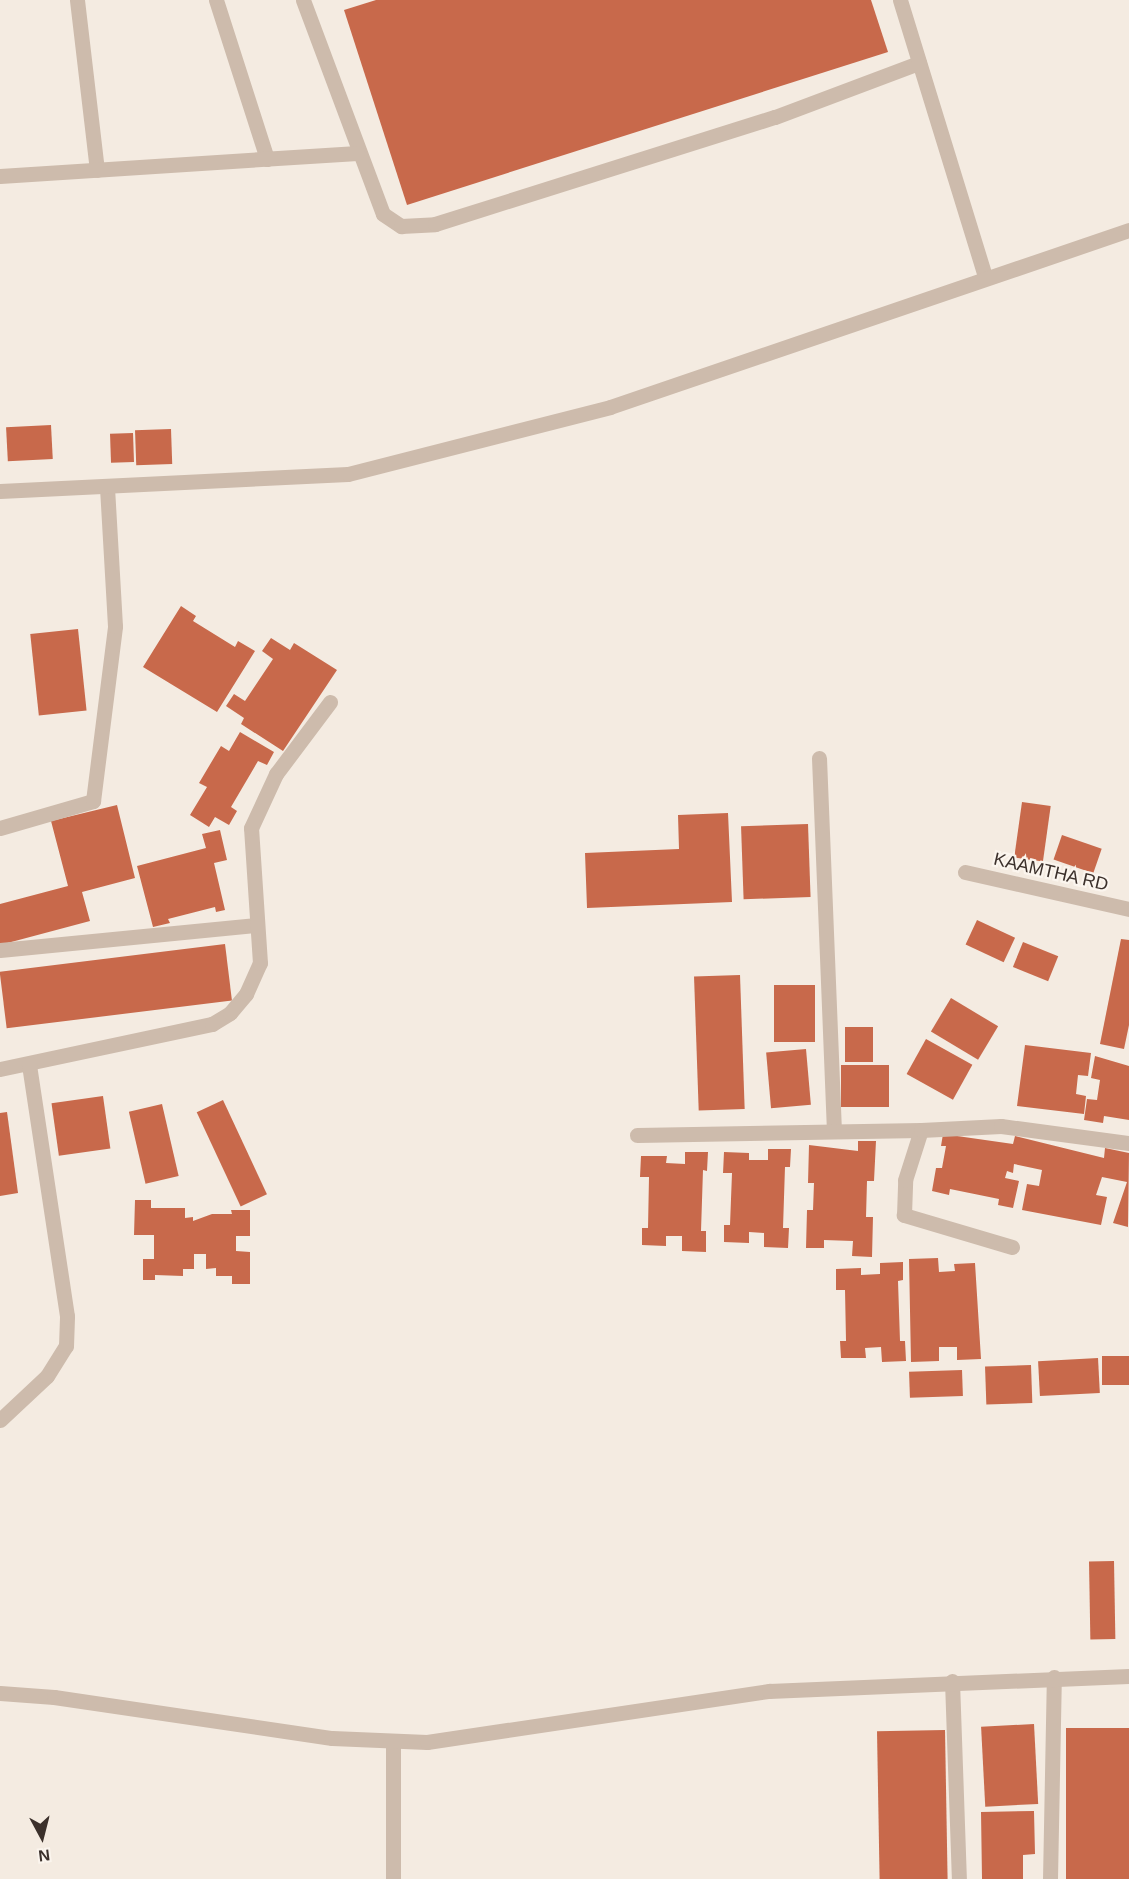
<!DOCTYPE html>
<style>
body{margin:0}
#map{position:relative;width:1129px;height:1879px;overflow:hidden;background:#f4ebe1;font-family:Helvetica,sans-serif}
div>[style]{position:absolute}
.building>*{inset:0;background:#c8694b;transform-origin:0 0}
.minor>*{height:15px;margin:-7.5px;padding:0 7.5px;transform-origin:7.5px;border-radius:7.5px;background:#cdbbac}
.tertiary>*{height:15px;margin:-7.5px;padding:0 7.5px;transform-origin:7.5px;border-radius:7.5px;background:#cdbbac}
span{translate:-50% -50%;white-space:nowrap;text-align:center;line-height:1.15;-webkit-text-stroke:4.5px #fbf5ee;paint-order:stroke}
.street-label{font-size:18px;color:#3b302b}
.north{position:absolute;left:12px;top:1807px;width:60px;height:60px;-webkit-text-stroke:4px #fbf5ee;paint-order:stroke;rotate:173deg;font-size:16px;font-weight:700;line-height:24px;text-align:center;color:#3b302b}
.north::after{content:'';display:block;margin:auto;width:21px;height:27px;background:#3b302b;clip-path:polygon(50% 0,100% 100%,50% 72%,0 100%)}
</style>
<div id="map">
<div class="building">
<div style="clip-path:polygon(376px 0,871px 0,888px 52px,407px 205px,344px 10px)"></div>
<div style="left:51px;top:425px;width:34px;height:45px;rotate:87deg"></div>
<div style="left:171px;top:429px;width:35px;height:36px;rotate:88deg"></div>
<div style="left:133px;top:433px;width:29px;height:23px;rotate:88deg"></div>
<div style="clip-path:polygon(181px 606px,196px 616px,193px 621px,235px 647px,238px 641px,255px 651px,217px 712px,143px 667px)"></div>
<div style="left:78px;top:629px;width:82px;height:48px;rotate:84deg"></div>
<div style="clip-path:polygon(271px 638px,290px 650px,294px 643px,337px 670px,283px 751px,241px 724px,244px 718px,226px 706px,234px 694px,245px 701px,273px 659px,262px 651px)"></div>
<div style="clip-path:polygon(240px 732px,274px 752px,267px 765px,258px 761px,231px 807px,237px 811px,229px 825px,215px 817px,209px 827px,190px 815px,207px 787px,199px 783px,221px 746px,229px 751px)"></div>
<div style="left:1022px;top:802px;width:29px;height:56px;rotate:8deg"></div>
<div style="clip-path:polygon(117px 805px,135px 878px,82px 892px,90px 921px,0 945px,0 904px,68px 886px,51px 821px)"></div>
<div style="clip-path:polygon(728px 813px,732px 902px,587px 908px,585px 853px,679px 849px,678px 815px)"></div>
<div style="left:808px;top:824px;width:73px;height:67px;rotate:88deg"></div>
<div style="clip-path:polygon(220px 830px,227px 860px,214px 863px,225px 910px,216px 912px,215px 907px,168px 919px,170px 923px,153px 927px,137px 866px,206px 848px,202px 834px)"></div>
<div style="left:1062px;top:835px;width:42px;height:26px;rotate:19deg"></div>
<div style="left:977px;top:920px;width:42px;height:27px;rotate:25deg"></div>
<div style="clip-path:polygon(1121px 939px,1129px 940px,1129px 1025px,1124px 1049px,1100px 1044px)"></div>
<div style="left:1023px;top:942px;width:38px;height:27px;rotate:22deg"></div>
<div style="left:225px;top:944px;width:57px;height:227px;rotate:83deg"></div>
<div style="left:740px;top:975px;width:134px;height:46px;rotate:88deg"></div>
<div style="left:774px;top:985px;width:41px;height:57px"></div>
<div style="left:951px;top:998px;width:55px;height:39px;rotate:31deg"></div>
<div style="left:845px;top:1027px;width:28px;height:35px"></div>
<div style="left:926px;top:1039px;width:53px;height:40px;rotate:29deg"></div>
<div style="clip-path:polygon(1025px 1045px,1091px 1053px,1088px 1076px,1078px 1075px,1076px 1094px,1086px 1096px,1084px 1114px,1017px 1106px)"></div>
<div style="left:806px;top:1049px;width:56px;height:40px;rotate:85deg"></div>
<div style="clip-path:polygon(1095px 1056px,1129px 1066px,1129px 1120px,1104px 1116px,1103px 1123px,1084px 1120px,1087px 1099px,1097px 1100px,1100px 1080px,1091px 1078px)"></div>
<div style="left:889px;top:1065px;width:42px;height:48px;rotate:90deg"></div>
<div style="left:103px;top:1096px;width:53px;height:52px;rotate:82deg"></div>
<div style="left:223px;top:1100px;width:104px;height:29px;rotate:65deg"></div>
<div style="left:162px;top:1104px;width:74px;height:34px;rotate:77deg"></div>
<div style="clip-path:polygon(7px 1112px,18px 1193px,0 1196px,0 1113px)"></div>
<div style="clip-path:polygon(943px 1134px,1013px 1144px,1015px 1136px,1104px 1158px,1105px 1148px,1129px 1153px,1128px 1227px,1113px 1223px,1127px 1182px,1102px 1177px,1096px 1195px,1107px 1197px,1101px 1225px,1022px 1210px,1027px 1184px,1039px 1186px,1042px 1170px,1014px 1164px,1013px 1173px,1007px 1171px,1005px 1178px,1019px 1181px,1013px 1208px,998px 1205px,999px 1199px,950px 1189px,949px 1195px,932px 1191px,936px 1168px,942px 1168px,946px 1146px,941px 1146px)"></div>
<div style="clip-path:polygon(858px 1141px,876px 1141px,874px 1181px,867px 1181px,866px 1217px,873px 1217px,872px 1257px,852px 1256px,853px 1241px,824px 1240px,824px 1248px,806px 1248px,807px 1210px,813px 1210px,814px 1183px,808px 1183px,809px 1145px,858px 1151px)"></div>
<div style="clip-path:polygon(768px 1149px,791px 1149px,790px 1167px,785px 1167px,783px 1228px,789px 1228px,788px 1248px,764px 1247px,764px 1233px,749px 1232px,749px 1243px,724px 1242px,724px 1225px,730px 1225px,732px 1173px,723px 1173px,724px 1152px,749px 1153px,749px 1160px,768px 1160px)"></div>
<div style="clip-path:polygon(685px 1152px,708px 1152px,707px 1171px,703px 1170px,701px 1231px,706px 1231px,706px 1252px,682px 1251px,682px 1236px,666px 1236px,666px 1246px,642px 1245px,642px 1228px,648px 1228px,649px 1177px,640px 1177px,641px 1156px,667px 1156px,666px 1163px,685px 1164px)"></div>
<div style="clip-path:polygon(135px 1200px,151px 1200px,151px 1208px,185px 1208px,185px 1218px,193px 1217px,193px 1221px,212px 1214px,232px 1214px,231px 1210px,250px 1210px,250px 1236px,236px 1236px,236px 1251px,250px 1252px,250px 1284px,232px 1284px,232px 1276px,216px 1276px,216px 1268px,206px 1269px,206px 1254px,194px 1254px,194px 1269px,183px 1269px,183px 1276px,155px 1275px,155px 1280px,143px 1280px,143px 1259px,154px 1259px,154px 1235px,134px 1235px)"></div>
<div style="clip-path:polygon(938px 1258px,939px 1272px,955px 1271px,954px 1264px,975px 1263px,981px 1359px,957px 1360px,957px 1347px,939px 1347px,939px 1361px,911px 1362px,909px 1259px)"></div>
<div style="clip-path:polygon(903px 1262px,903px 1280px,898px 1281px,900px 1341px,905px 1341px,906px 1361px,882px 1362px,881px 1347px,865px 1348px,866px 1358px,841px 1358px,840px 1341px,846px 1341px,845px 1290px,836px 1290px,836px 1269px,861px 1268px,861px 1275px,880px 1274px,880px 1263px)"></div>
<div style="left:1129px;top:1356px;width:29px;height:27px;rotate:90deg"></div>
<div style="left:1098px;top:1358px;width:35px;height:60px;rotate:87deg"></div>
<div style="left:1031px;top:1365px;width:38px;height:46px;rotate:88deg"></div>
<div style="left:962px;top:1370px;width:26px;height:53px;rotate:88deg"></div>
<div style="left:1114px;top:1561px;width:78px;height:25px;rotate:89deg"></div>
<div style="left:1034px;top:1724px;width:80px;height:53px;rotate:87deg"></div>
<div style="left:1129px;top:1728px;width:151px;height:63px;rotate:90deg"></div>
<div style="left:945px;top:1730px;width:149px;height:68px;rotate:89deg"></div>
<div style="clip-path:polygon(1034px 1811px,1035px 1854px,1023px 1855px,1023px 1879px,982px 1879px,981px 1812px)"></div>
</div>
<div class="minor">
<div style="left:77px;top:0;width:171px;rotate:83.3deg"></div>
<div style="left:216px;top:0;width:167px;rotate:72.2deg"></div>
<div style="left:303px;top:0;width:228px;rotate:69.5deg"></div>
<div style="left:383px;top:214px;width:22px;rotate:34deg"></div>
<div style="left:401px;top:226px;width:34px;rotate:-3deg"></div>
<div style="left:435px;top:224px;width:356px;rotate:-17.5deg"></div>
<div style="left:775px;top:117px;width:154px;rotate:-20.6deg"></div>
<div style="left:900px;top:0;width:290px;rotate:72.9deg"></div>
<div style="left:0;top:176px;width:358px;rotate:-3.7deg"></div>
<div style="left:819px;top:758px;width:373px;rotate:87.7deg"></div>
<div style="left:0;top:828px;width:97px;rotate:-16.2deg"></div>
<div style="left:93px;top:801px;width:176px;rotate:-82.8deg"></div>
<div style="left:115px;top:626px;width:138px;rotate:-93.3deg"></div>
<div style="left:965px;top:872px;width:168px;rotate:12.7deg"></div>
<div style="left:0;top:950px;width:258px;rotate:-5.6deg"></div>
<div style="left:0;top:1069px;width:217px;rotate:-12deg"></div>
<div style="left:212px;top:1024px;width:21px;rotate:-31deg"></div>
<div style="left:230px;top:1013px;width:25px;rotate:-50deg"></div>
<div style="left:246px;top:994px;width:34px;rotate:-66deg"></div>
<div style="left:260px;top:963px;width:135px;rotate:-93.8deg"></div>
<div style="left:251px;top:828px;width:60px;rotate:-65.2deg"></div>
<div style="left:276px;top:774px;width:90px;rotate:-53.1deg"></div>
<div style="left:637px;top:1135px;width:284px;rotate:-1deg"></div>
<div style="left:1012px;top:1247px;width:113px;rotate:-163.5deg"></div>
<div style="left:904px;top:1215px;width:35px;rotate:-88deg"></div>
<div style="left:905px;top:1180px;width:52px;rotate:-72.3deg"></div>
<div style="left:921px;top:1130px;width:80px;rotate:-2.9deg"></div>
<div style="left:1001px;top:1126px;width:129px;rotate:7.6deg"></div>
<div style="left:0;top:1420px;width:64px;rotate:-43.1deg"></div>
<div style="left:47px;top:1376px;width:36px;rotate:-58deg"></div>
<div style="left:66px;top:1346px;width:30px;rotate:-88deg"></div>
<div style="left:67px;top:1316px;width:255px;rotate:-98.6deg"></div>
<div style="left:952px;top:1681px;width:198px;rotate:88deg"></div>
<div style="left:393px;top:1741px;width:138px;rotate:90deg"></div>
<div style="left:1050px;top:1879px;width:202px;rotate:-88.9deg"></div>
</div>
<div class="tertiary">
<div style="left:0;top:491px;width:348px;rotate:-2.8deg"></div>
<div style="left:348px;top:474px;width:270px;rotate:-14.3deg"></div>
<div style="left:610px;top:407px;width:548px;rotate:-18.83deg"></div>
<div style="left:0;top:1693px;width:54px;rotate:4.2deg"></div>
<div style="left:54px;top:1697px;width:281px;rotate:8.4deg"></div>
<div style="left:332px;top:1738px;width:95px;rotate:2.4deg"></div>
<div style="left:427px;top:1742px;width:346px;rotate:-8.5deg"></div>
<div style="left:769px;top:1691px;width:360px;rotate:-2.4deg"></div>
</div>
<div class="street-label">
<span style="left:1051px;top:872px;rotate:13deg">KAAMTHA RD</span>
</div>
<div class="north">N</div>
</div>
